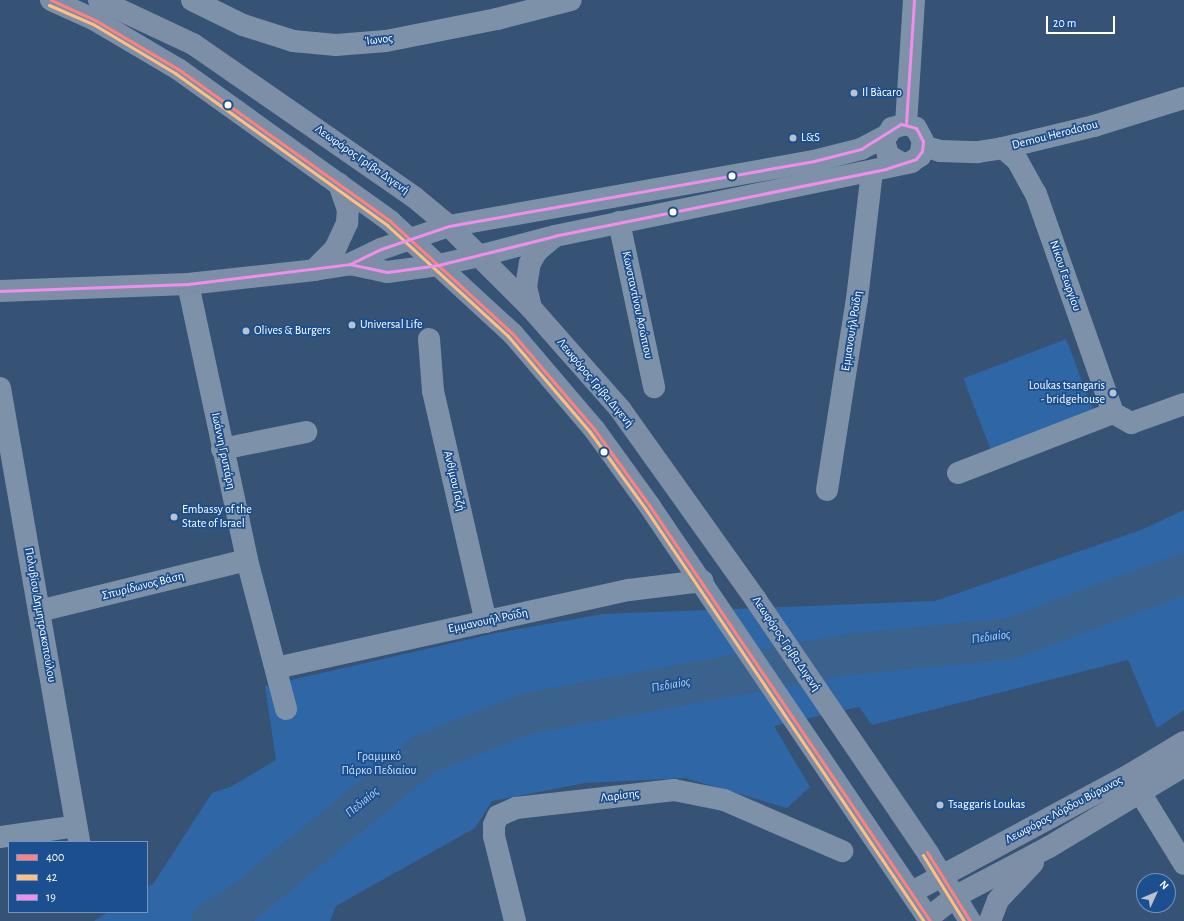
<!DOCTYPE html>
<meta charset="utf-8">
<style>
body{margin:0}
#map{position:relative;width:1184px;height:921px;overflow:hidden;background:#365274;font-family:"Alegreya Sans",sans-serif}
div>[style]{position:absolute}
.green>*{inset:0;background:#2f66a5;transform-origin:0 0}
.river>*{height:41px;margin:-20.5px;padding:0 20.5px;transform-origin:20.5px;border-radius:20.5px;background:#3b618d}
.minor>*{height:22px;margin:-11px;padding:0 11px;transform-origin:11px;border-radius:11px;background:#7d92a8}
.major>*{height:22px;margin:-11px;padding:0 11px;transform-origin:11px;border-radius:11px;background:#7d8ea7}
.bus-1>*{height:3px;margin:-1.5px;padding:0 1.5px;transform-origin:1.5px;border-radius:1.5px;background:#ff8080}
.bus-2>*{height:3px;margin:-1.5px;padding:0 1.5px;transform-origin:1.5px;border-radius:1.5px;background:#ffbf80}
.bus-3>*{height:3px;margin:-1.5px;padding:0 1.5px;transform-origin:1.5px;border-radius:1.5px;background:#f18dea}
.dots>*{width:11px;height:11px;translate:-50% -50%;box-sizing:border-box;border:2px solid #1b4f8f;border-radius:50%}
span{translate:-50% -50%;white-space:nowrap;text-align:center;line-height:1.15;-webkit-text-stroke:3.5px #1b4f8f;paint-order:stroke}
.street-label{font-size:12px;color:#fff}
.poi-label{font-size:12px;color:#fff}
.left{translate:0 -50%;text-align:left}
.right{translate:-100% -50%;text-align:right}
.park-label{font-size:12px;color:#cfe3fa}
.water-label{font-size:13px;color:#b5d3f5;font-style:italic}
.legend{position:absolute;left:8px;top:841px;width:140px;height:72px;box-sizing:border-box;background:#1b4f8f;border:1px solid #7695bc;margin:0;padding:5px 7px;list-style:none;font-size:12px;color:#fff}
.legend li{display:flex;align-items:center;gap:8px;height:20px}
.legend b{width:20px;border:1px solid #7695bc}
.north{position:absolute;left:1136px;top:873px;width:40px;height:40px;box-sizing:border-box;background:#1b4f8f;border:1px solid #7695bc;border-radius:50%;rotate:46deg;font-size:11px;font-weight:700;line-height:16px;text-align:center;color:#fff}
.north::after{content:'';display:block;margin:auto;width:14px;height:18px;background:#b9c2ce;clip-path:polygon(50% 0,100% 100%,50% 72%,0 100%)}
.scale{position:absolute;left:1046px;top:16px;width:69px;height:18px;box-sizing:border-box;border:2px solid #fff;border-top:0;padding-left:5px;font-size:12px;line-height:14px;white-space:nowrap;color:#fff;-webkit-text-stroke:3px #1b4f8f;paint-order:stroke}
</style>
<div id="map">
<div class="green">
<div style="left:1066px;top:339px;width:76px;height:110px;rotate:69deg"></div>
<div style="clip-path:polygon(1184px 510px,1184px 710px,1157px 728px,1128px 660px,872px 725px,859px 707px,774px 726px,810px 787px,787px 808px,685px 778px,585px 783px,492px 801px,475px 828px,336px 906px,330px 921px,94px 921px,108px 912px,147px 912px,147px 887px,153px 884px,212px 793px,232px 786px,276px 760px,265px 686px,496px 633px,603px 614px,935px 601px,1141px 530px)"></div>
</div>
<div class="river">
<div style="left:212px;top:921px;width:36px;rotate:-32deg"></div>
<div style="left:243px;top:902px;width:233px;rotate:-39.4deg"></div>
<div style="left:423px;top:754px;width:111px;rotate:-21.7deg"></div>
<div style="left:526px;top:713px;width:326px;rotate:-10.4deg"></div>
<div style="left:847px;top:654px;width:163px;rotate:-5.6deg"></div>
<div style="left:1009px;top:638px;width:187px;rotate:-20.4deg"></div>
</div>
<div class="minor">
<div style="left:192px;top:0;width:57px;rotate:26.1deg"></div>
<div style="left:243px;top:25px;width:52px;rotate:17.7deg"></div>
<div style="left:293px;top:41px;width:43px;rotate:5.3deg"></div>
<div style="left:336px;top:45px;width:50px;rotate:-4.6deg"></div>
<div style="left:386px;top:41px;width:113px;rotate:-11.2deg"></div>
<div style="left:497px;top:19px;width:76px;rotate:-14.4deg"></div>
<div style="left:906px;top:124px;width:124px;rotate:-86.3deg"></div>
<div style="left:923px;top:146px;width:18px;rotate:16deg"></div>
<div style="left:940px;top:151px;width:38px;rotate:2deg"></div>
<div style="left:978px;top:152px;width:25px;rotate:-9deg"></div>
<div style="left:1003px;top:148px;width:94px;rotate:-13.6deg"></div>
<div style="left:1094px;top:126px;width:94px;rotate:-17.3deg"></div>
<div style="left:1003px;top:148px;width:18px;rotate:41deg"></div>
<div style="left:1017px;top:160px;width:39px;rotate:61deg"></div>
<div style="left:1036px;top:194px;width:232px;rotate:70.6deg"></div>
<div style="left:619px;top:222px;width:169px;rotate:78deg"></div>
<div style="left:449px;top:226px;width:371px;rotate:-10.1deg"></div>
<div style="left:814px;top:161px;width:49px;rotate:-14.3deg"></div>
<div style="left:861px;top:149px;width:30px;rotate:-28deg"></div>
<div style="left:479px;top:256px;width:79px;rotate:-14.7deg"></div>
<div style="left:555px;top:236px;width:364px;rotate:-11.7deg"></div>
<div style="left:911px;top:162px;width:11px;rotate:-34deg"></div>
<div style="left:920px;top:156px;width:15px;rotate:-79deg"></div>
<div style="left:923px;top:141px;width:15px;rotate:-118deg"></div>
<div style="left:916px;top:128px;width:11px;rotate:-158deg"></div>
<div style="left:906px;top:124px;width:15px;rotate:164deg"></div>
<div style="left:892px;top:128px;width:14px;rotate:124deg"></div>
<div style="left:884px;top:140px;width:16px;rotate:75deg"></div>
<div style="left:888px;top:155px;width:15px;rotate:32deg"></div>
<div style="left:188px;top:284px;width:282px;rotate:77.9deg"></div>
<div style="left:247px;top:560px;width:154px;rotate:75.3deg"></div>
<div style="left:429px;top:339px;width:52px;rotate:85.6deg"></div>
<div style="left:433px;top:391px;width:237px;rotate:77.1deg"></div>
<div style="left:0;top:388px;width:461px;rotate:80.1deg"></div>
<div style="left:1113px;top:413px;width:21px;rotate:29deg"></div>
<div style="left:1131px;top:423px;width:56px;rotate:-19.7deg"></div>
<div style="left:222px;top:449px;width:86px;rotate:-11.4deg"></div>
<div style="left:958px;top:473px;width:166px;rotate:-21.2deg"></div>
<div style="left:827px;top:490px;width:193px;rotate:-81.1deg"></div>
<div style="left:857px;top:299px;width:128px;rotate:-83.3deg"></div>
<div style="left:39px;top:611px;width:214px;rotate:-13.8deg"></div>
<div style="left:276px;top:668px;width:362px;rotate:-12.5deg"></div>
<div style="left:629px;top:590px;width:74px;rotate:-7deg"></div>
<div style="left:1141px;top:794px;width:82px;rotate:58.4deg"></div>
<div style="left:0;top:837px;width:77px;rotate:-8.2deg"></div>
<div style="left:515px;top:921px;width:88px;rotate:-103.9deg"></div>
<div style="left:494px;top:836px;width:11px;rotate:-90deg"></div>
<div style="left:494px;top:825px;width:10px;rotate:-66deg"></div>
<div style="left:498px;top:816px;width:20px;rotate:-24deg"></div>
<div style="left:516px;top:808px;width:159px;rotate:-6.5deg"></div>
<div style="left:674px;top:790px;width:51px;rotate:11.3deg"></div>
<div style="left:724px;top:800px;width:129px;rotate:23.4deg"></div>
</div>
<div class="major">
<div style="left:51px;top:0;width:48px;rotate:24.4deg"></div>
<div style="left:95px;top:20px;width:96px;rotate:30.6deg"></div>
<div style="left:178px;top:69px;width:261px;rotate:35.6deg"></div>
<div style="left:390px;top:221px;width:166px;rotate:42.6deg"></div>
<div style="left:512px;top:333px;width:126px;rotate:49.5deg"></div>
<div style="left:594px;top:429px;width:94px;rotate:54.1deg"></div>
<div style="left:649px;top:505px;width:502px;rotate:55.96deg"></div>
<div style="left:99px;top:0;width:104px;rotate:25.1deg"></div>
<div style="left:193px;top:44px;width:269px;rotate:34.7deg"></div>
<div style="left:414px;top:197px;width:45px;rotate:39.6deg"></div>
<div style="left:449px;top:226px;width:116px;rotate:45deg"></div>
<div style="left:531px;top:308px;width:135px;rotate:48.6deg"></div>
<div style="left:620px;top:409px;width:234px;rotate:54.5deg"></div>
<div style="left:756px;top:600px;width:308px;rotate:55.8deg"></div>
<div style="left:929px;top:855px;width:78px;rotate:58.2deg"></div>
<div style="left:350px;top:264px;width:38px;rotate:12deg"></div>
<div style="left:387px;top:272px;width:52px;rotate:-7.7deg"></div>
<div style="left:439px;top:265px;width:41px;rotate:-12.7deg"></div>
<div style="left:314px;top:270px;width:30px;rotate:-45deg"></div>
<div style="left:335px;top:249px;width:29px;rotate:-65deg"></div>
<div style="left:347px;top:223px;width:13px;rotate:-86deg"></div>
<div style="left:348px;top:210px;width:28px;rotate:-109deg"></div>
<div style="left:0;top:291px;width:188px;rotate:-2.1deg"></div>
<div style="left:188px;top:284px;width:127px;rotate:-6.3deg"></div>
<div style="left:314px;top:270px;width:36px;rotate:-9deg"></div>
<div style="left:350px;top:264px;width:34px;rotate:-26deg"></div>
<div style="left:381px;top:249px;width:72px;rotate:-18.7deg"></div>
<div style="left:531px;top:308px;width:22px;rotate:-103deg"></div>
<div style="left:526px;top:287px;width:24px;rotate:-81deg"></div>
<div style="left:530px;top:263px;width:14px;rotate:-60deg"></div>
<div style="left:537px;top:251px;width:23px;rotate:-40deg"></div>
<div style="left:912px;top:892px;width:249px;rotate:-28.3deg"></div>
<div style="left:1131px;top:774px;width:62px;rotate:-31.1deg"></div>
<div style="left:928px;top:918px;width:36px;rotate:-38deg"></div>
<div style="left:956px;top:896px;width:105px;rotate:-27.8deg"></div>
<div style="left:1049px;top:847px;width:157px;rotate:-31deg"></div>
<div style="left:990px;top:921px;width:22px;rotate:-69deg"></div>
<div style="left:998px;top:900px;width:51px;rotate:-46.6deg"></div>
</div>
<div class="bus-1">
<div style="left:51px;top:0;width:48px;rotate:24.4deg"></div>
<div style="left:95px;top:20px;width:96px;rotate:30.6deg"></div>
<div style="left:178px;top:69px;width:261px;rotate:35.6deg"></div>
<div style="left:390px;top:221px;width:166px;rotate:42.6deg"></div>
<div style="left:512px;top:333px;width:126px;rotate:49.5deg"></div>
<div style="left:594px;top:429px;width:94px;rotate:54.1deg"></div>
<div style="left:649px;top:505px;width:502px;rotate:55.96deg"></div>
<div style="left:927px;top:852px;width:81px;rotate:58.1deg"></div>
</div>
<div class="bus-2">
<div style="left:49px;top:5px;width:48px;rotate:23.4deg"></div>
<div style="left:93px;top:24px;width:96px;rotate:30.9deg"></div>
<div style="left:175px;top:73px;width:261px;rotate:35.6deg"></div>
<div style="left:387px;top:225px;width:164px;rotate:42.5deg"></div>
<div style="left:508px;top:336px;width:126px;rotate:49.5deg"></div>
<div style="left:590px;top:432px;width:94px;rotate:54.1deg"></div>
<div style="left:645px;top:508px;width:498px;rotate:56deg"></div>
<div style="left:923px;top:855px;width:78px;rotate:58.2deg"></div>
</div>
<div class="bus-3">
<div style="left:901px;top:124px;width:16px;rotate:15deg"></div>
<div style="left:916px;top:128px;width:15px;rotate:62deg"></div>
<div style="left:923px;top:141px;width:10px;rotate:96deg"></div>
<div style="left:922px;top:151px;width:10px;rotate:127deg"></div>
<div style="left:916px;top:159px;width:32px;rotate:162deg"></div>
<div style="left:886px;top:169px;width:338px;rotate:168.6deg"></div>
<div style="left:555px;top:236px;width:120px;rotate:166deg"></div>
<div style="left:439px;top:265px;width:52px;rotate:172.3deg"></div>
<div style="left:387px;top:272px;width:38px;rotate:-168deg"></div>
<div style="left:350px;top:264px;width:34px;rotate:-26deg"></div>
<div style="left:381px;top:249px;width:72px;rotate:-18.7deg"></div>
<div style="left:449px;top:226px;width:371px;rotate:-10.1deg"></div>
<div style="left:814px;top:161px;width:49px;rotate:-14.3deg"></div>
<div style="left:861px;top:149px;width:47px;rotate:-32deg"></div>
<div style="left:906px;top:124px;width:124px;rotate:-86.3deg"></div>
<div style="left:0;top:291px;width:188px;rotate:-2.1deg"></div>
<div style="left:188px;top:284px;width:163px;rotate:-7deg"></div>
</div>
<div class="dots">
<div style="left:854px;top:93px;background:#b9c2ce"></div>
<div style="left:228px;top:105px;background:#fff"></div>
<div style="left:793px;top:138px;background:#b9c2ce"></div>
<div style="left:732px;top:176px;background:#fff"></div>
<div style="left:673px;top:212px;background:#fff"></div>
<div style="left:352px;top:325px;background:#b9c2ce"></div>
<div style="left:246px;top:331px;background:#b9c2ce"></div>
<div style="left:1113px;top:393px;background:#b9c2ce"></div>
<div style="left:604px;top:452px;background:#fff"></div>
<div style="left:174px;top:517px;background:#b9c2ce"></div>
<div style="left:940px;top:805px;background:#b9c2ce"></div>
</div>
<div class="street-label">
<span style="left:379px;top:40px;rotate:-7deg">Ίωνος</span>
<span style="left:1055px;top:135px;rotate:-14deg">Demou Herodotou</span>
<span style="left:362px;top:160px;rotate:35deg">Λεωφόρος Γρίβα Διγενή</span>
<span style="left:1065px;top:276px;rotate:71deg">Νίκου Γεωργίου</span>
<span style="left:637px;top:305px;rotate:78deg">Κωνσταντίνου Ασώπιου</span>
<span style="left:852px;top:331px;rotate:-81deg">Εμμανουήλ Ροϊδη</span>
<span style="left:595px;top:383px;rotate:50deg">Λεωφόρος Γρίβα Διγενή</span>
<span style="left:223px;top:451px;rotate:78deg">Ιωάννη Γρυπάρη</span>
<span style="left:454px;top:481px;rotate:77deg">Ανθίμου Γαζή</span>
<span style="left:143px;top:586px;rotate:-14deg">Σπυρίδωνος Βάση</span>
<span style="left:40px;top:615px;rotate:80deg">Πολυβίου Δημητρακοπούλου</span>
<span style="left:488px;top:621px;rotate:-12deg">Εμμανουήλ Ροΐδη</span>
<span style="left:786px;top:644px;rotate:56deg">Λεωφόρος Γρίβα Διγενή</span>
<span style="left:620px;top:796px;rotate:-7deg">Λαρίσης</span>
<span style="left:1064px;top:810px;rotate:-28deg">Λεωφόρος Λόρδου Βύρωνος</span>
</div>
<div class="poi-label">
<span class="left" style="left:862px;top:93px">Il Bàcaro</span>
<span class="left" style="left:801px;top:138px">L&amp;S</span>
<span class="left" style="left:360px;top:325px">Universal Life</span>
<span class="left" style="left:254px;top:331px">Olives &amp; Burgers</span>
<span class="right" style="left:1105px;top:393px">Loukas tsangaris<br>- bridgehouse</span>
<span class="left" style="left:182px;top:517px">Embassy of the<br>State of Israel</span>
<span class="left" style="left:948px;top:805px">Tsaggaris Loukas</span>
</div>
<div class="park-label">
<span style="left:379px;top:764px">Γραμμικό<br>Πάρκο Πεδιαίου</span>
</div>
<div class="water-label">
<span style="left:991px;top:638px;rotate:-8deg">Πεδιαίος</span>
<span style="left:671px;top:686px;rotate:-10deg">Πεδιαίος</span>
<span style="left:363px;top:803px;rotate:-40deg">Πεδιαίος</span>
</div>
<ul class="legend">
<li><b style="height:5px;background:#ff8080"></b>400</li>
<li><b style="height:5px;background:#ffbf80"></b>42</li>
<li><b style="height:5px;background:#f18dea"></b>19</li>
</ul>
<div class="north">N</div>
<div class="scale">20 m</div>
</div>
